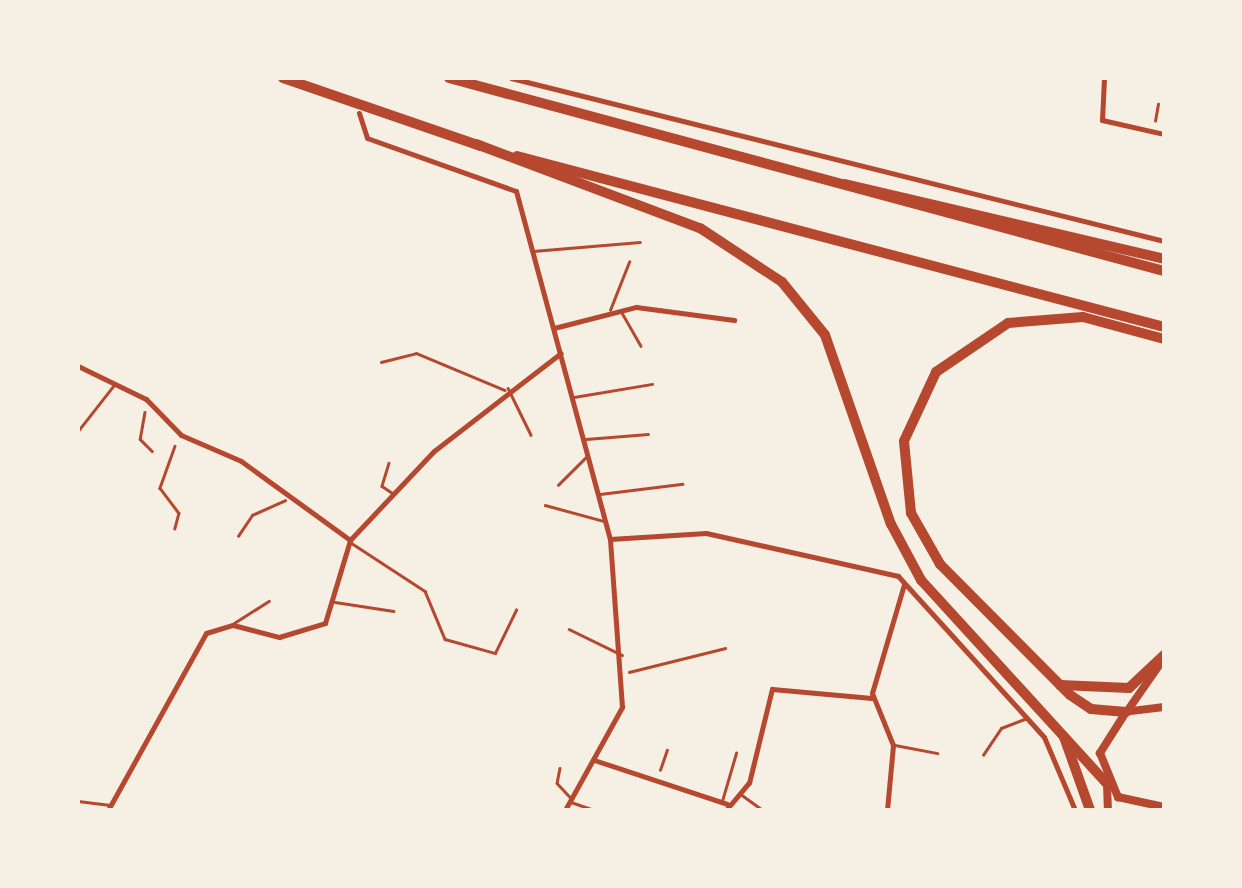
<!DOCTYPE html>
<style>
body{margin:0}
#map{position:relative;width:1242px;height:888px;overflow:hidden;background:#f6efe4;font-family:"IBM Plex Sans",sans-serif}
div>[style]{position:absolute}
.path>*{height:2.5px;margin:-1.25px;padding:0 1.25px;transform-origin:1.25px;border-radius:1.25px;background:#b5482f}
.service>*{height:2.5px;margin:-1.25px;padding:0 1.25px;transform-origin:1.25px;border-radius:1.25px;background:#b5482f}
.minor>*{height:5px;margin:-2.5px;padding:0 2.5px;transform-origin:2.5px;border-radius:2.5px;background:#b5482f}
.secondary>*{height:8px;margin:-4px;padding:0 4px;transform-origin:4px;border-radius:4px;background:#b5482f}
.motorway>*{height:10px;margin:-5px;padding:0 5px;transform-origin:5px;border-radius:5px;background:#b5482f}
span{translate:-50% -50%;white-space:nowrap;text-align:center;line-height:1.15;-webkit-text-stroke:8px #f6efe4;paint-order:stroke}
.frame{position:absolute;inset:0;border:80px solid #f6efe4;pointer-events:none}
</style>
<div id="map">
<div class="path">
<div style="left:1155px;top:121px;width:17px;rotate:-80deg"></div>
<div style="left:629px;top:672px;width:99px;rotate:-14deg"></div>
<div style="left:660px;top:770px;width:21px;rotate:-71deg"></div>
</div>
<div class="service">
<div style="left:533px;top:251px;width:107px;rotate:-4.8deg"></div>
<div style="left:610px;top:310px;width:52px;rotate:-68.4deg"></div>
<div style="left:621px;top:311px;width:40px;rotate:60.3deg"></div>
<div style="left:381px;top:362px;width:36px;rotate:-14deg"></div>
<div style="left:416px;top:353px;width:96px;rotate:22.6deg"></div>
<div style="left:508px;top:388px;width:52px;rotate:63.9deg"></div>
<div style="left:574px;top:397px;width:79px;rotate:-9.5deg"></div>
<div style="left:145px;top:412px;width:27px;rotate:100deg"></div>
<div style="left:140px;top:439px;width:17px;rotate:45deg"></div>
<div style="left:78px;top:431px;width:58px;rotate:-52deg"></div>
<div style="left:586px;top:439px;width:62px;rotate:-4.6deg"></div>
<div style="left:175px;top:446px;width:45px;rotate:109.7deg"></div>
<div style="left:160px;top:488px;width:31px;rotate:53deg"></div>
<div style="left:179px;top:513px;width:16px;rotate:105deg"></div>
<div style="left:389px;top:463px;width:24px;rotate:107deg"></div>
<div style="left:382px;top:486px;width:14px;rotate:34deg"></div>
<div style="left:558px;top:485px;width:41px;rotate:-45deg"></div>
<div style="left:600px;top:494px;width:83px;rotate:-7deg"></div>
<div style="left:545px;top:505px;width:61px;rotate:15.2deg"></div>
<div style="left:238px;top:536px;width:25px;rotate:-56deg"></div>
<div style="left:252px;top:515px;width:36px;rotate:-24deg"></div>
<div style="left:350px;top:542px;width:90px;rotate:33.2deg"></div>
<div style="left:425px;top:591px;width:52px;rotate:67.4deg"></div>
<div style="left:445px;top:639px;width:52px;rotate:15.6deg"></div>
<div style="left:495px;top:653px;width:48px;rotate:-64deg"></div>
<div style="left:335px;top:602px;width:59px;rotate:8.8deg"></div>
<div style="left:234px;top:623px;width:41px;rotate:-32.2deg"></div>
<div style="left:569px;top:629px;width:59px;rotate:26.1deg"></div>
<div style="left:895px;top:745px;width:43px;rotate:10.8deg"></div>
<div style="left:983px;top:755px;width:32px;rotate:-56deg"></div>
<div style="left:1001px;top:728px;width:28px;rotate:-21deg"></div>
<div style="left:560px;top:768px;width:15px;rotate:101deg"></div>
<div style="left:557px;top:783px;width:19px;rotate:47deg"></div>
<div style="left:742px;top:795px;width:26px;rotate:36deg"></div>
<div style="left:78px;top:801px;width:32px;rotate:7deg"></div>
<div style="left:722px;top:801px;width:50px;rotate:-73.7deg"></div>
<div style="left:571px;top:802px;width:24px;rotate:19deg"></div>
</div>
<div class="minor">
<div style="left:511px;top:78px;width:673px;rotate:14.02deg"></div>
<div style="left:1104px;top:78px;width:42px;rotate:92.7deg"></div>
<div style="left:1102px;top:120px;width:64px;rotate:12.7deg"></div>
<div style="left:359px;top:113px;width:26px;rotate:72deg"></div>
<div style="left:367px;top:138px;width:158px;rotate:19.6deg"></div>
<div style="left:516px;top:191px;width:360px;rotate:74.9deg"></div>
<div style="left:554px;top:328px;width:85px;rotate:-14.4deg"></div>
<div style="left:636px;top:307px;width:99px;rotate:7.6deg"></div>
<div style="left:78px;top:366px;width:76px;rotate:25.9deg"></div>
<div style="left:146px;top:399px;width:50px;rotate:45.8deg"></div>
<div style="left:181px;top:435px;width:65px;rotate:23.4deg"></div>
<div style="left:241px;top:461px;width:135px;rotate:35.9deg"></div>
<div style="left:594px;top:760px;width:140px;rotate:18.3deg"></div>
<div style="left:108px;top:810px;width:202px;rotate:-61deg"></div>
<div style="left:206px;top:633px;width:28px;rotate:-17deg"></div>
<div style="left:233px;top:625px;width:48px;rotate:14.6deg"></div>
<div style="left:279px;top:637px;width:48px;rotate:-16.9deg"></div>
<div style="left:325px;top:623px;width:87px;rotate:-73.2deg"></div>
<div style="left:350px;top:540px;width:122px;rotate:-46.7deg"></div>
<div style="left:434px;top:451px;width:160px;rotate:-37.7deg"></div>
<div style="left:565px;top:810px;width:118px;rotate:-61deg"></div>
<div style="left:622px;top:707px;width:168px;rotate:-94.1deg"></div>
<div style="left:610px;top:539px;width:96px;rotate:-3.6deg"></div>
<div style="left:706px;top:533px;width:197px;rotate:12.6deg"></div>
<div style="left:898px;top:576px;width:217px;rotate:47.8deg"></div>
<div style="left:1044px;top:737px;width:79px;rotate:67deg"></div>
<div style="left:726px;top:810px;width:35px;rotate:-50deg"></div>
<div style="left:749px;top:783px;width:97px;rotate:-76.3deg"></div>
<div style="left:772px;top:689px;width:100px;rotate:5.1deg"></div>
<div style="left:887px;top:810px;width:65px;rotate:-84.7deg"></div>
<div style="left:893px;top:745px;width:56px;rotate:-112deg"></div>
<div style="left:872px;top:693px;width:114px;rotate:-73.6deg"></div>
</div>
<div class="secondary">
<div style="left:1164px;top:707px;width:38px;rotate:173deg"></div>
<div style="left:1126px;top:712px;width:49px;rotate:122.4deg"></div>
<div style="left:1100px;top:753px;width:48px;rotate:67.8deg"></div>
<div style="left:1118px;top:797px;width:47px;rotate:12.3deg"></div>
<div style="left:1128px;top:710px;width:60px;rotate:-55.2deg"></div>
<div style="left:1107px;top:784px;width:26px;rotate:88deg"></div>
</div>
<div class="motorway">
<div style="left:283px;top:78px;width:209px;rotate:19deg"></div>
<div style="left:449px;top:78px;width:741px;rotate:15.11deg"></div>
<div style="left:476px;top:144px;width:239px;rotate:20.6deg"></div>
<div style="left:700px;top:228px;width:98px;rotate:33.4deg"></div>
<div style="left:782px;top:282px;width:68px;rotate:50.9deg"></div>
<div style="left:825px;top:335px;width:200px;rotate:70.8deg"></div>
<div style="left:891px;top:524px;width:64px;rotate:61.8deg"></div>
<div style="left:921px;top:580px;width:276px;rotate:47.6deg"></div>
<div style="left:517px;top:156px;width:669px;rotate:14.8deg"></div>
<div style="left:845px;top:184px;width:328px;rotate:13.2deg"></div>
<div style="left:1060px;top:685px;width:69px;rotate:2.5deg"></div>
<div style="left:1129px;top:688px;width:48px;rotate:-43.3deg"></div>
<div style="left:1126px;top:712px;width:35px;rotate:-175deg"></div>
<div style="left:1091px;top:709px;width:25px;rotate:-146deg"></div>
<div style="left:1070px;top:695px;width:185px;rotate:-134.8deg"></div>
<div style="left:940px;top:564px;width:59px;rotate:-119.6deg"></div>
<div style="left:911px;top:513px;width:72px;rotate:-95.6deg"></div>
<div style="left:904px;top:441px;width:76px;rotate:-65.1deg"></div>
<div style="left:936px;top:372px;width:87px;rotate:-34.2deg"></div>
<div style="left:1008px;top:323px;width:75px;rotate:-4.6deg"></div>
<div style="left:1083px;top:317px;width:84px;rotate:15.2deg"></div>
<div style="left:1064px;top:737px;width:77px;rotate:70.4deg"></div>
</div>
<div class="frame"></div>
</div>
